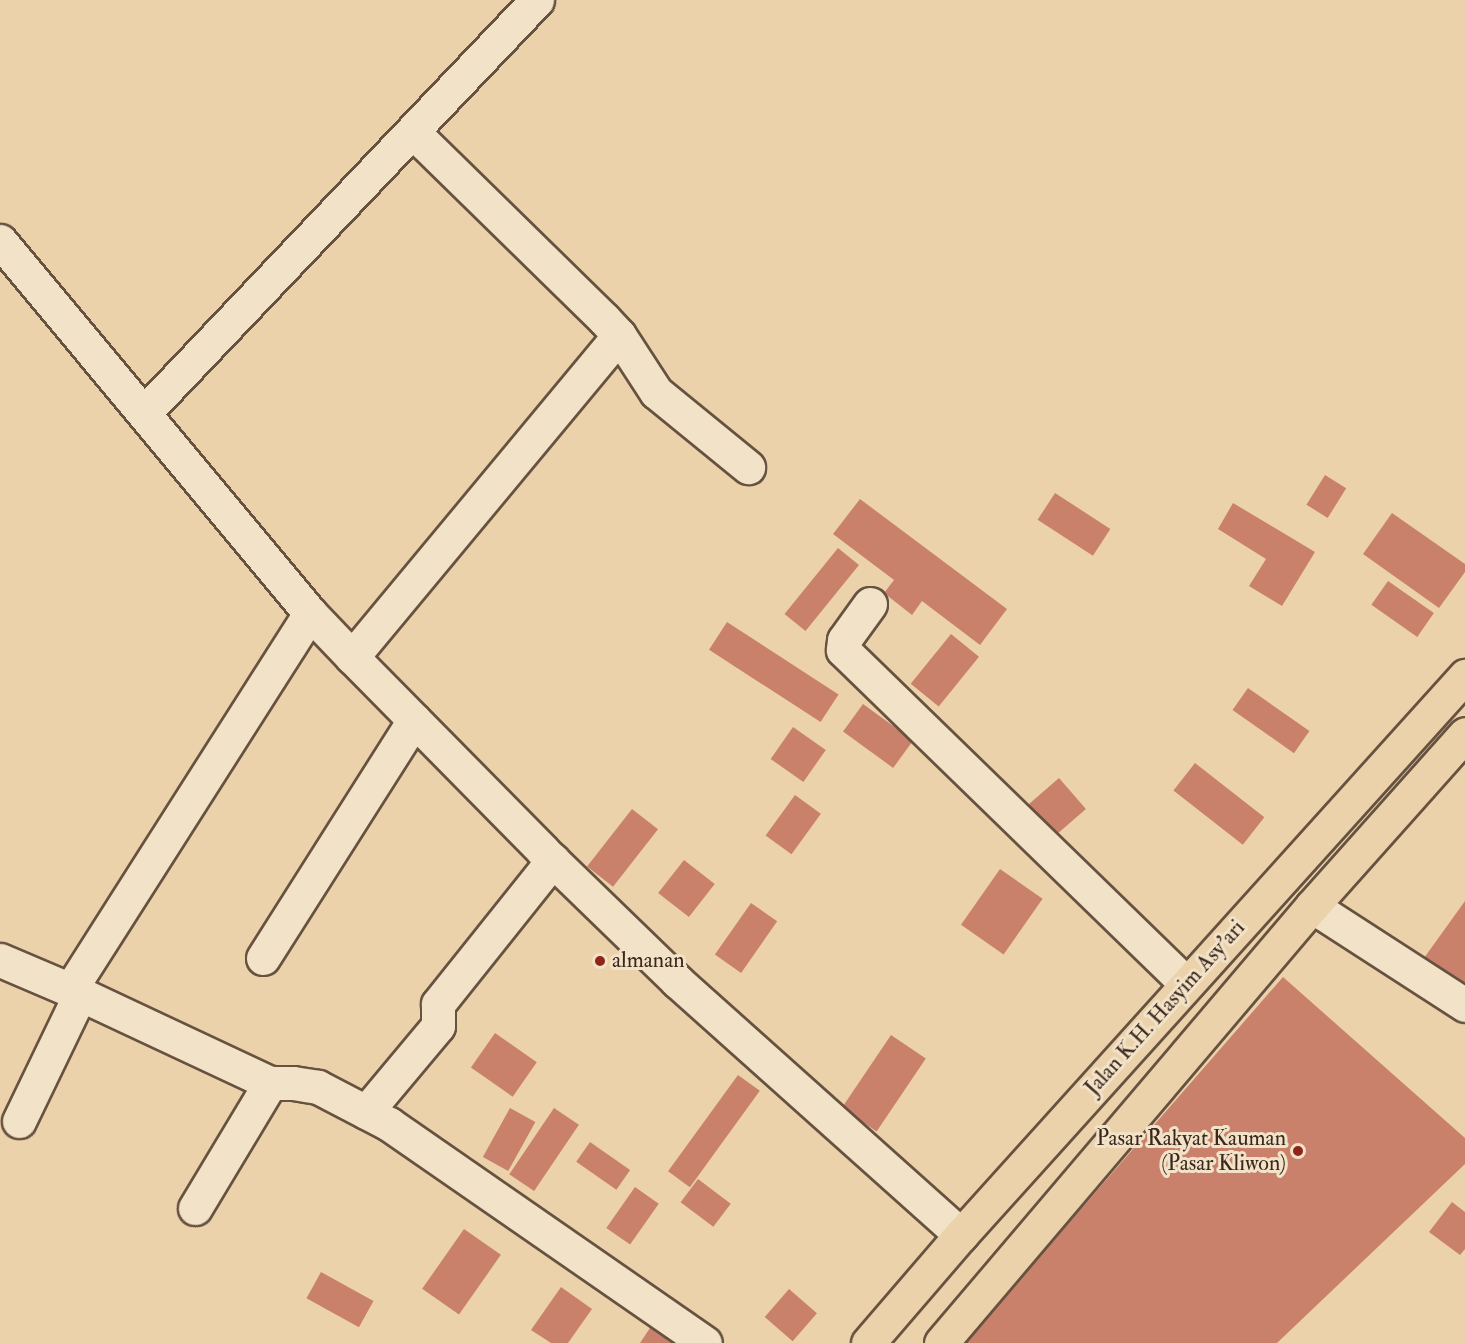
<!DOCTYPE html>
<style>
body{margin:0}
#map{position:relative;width:1465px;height:1343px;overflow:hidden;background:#ebd2ab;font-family:"IM FELL Double Pica",serif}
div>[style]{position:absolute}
.building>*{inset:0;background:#ca816c;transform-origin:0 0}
.roads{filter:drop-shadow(2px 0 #675240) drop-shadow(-2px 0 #675240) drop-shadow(0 2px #675240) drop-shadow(0 -2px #675240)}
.minor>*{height:33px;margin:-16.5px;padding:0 16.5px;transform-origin:16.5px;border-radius:16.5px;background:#f2e2c8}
.major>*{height:33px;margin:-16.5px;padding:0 16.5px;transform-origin:16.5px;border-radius:16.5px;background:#ebd2ab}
.dots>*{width:16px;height:16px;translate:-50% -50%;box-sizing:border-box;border:3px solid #f2e2c8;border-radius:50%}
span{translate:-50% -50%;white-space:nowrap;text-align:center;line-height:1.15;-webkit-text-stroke:6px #f2e2c8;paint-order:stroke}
.poi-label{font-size:22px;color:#3b281d}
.left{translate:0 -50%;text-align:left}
.right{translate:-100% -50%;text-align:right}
.street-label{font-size:22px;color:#3b281d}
</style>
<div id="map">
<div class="building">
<div style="left:1325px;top:475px;width:25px;height:35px;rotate:32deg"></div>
<div style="left:1055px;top:493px;width:66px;height:32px;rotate:33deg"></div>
<div style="clip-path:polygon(860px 499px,1007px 609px,980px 645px,922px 601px,912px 615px,884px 593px,894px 580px,833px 534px)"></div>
<div style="clip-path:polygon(1233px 503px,1315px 552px,1282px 606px,1249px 586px,1266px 559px,1218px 529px)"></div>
<div style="clip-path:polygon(1392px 513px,1465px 564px,1465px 572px,1439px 608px,1363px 554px)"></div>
<div style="left:838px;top:548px;width:27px;height:85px;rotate:39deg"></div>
<div style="left:1388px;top:581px;width:56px;height:29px;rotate:35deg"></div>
<div style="left:727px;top:622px;width:133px;height:33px;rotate:33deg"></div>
<div style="left:951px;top:634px;width:36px;height:64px;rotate:39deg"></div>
<div style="left:1248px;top:688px;width:75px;height:27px;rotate:35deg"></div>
<div style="left:863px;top:704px;width:62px;height:34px;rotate:36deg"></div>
<div style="left:793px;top:727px;width:40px;height:39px;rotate:35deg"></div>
<div style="left:1195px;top:763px;width:88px;height:35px;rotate:38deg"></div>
<div style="left:1059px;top:778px;width:41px;height:45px;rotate:49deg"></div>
<div style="left:795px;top:795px;width:32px;height:50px;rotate:36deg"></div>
<div style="left:632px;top:809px;width:33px;height:73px;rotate:38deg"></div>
<div style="left:684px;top:860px;width:39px;height:42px;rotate:38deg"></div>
<div style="left:1000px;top:869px;width:52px;height:68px;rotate:35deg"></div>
<div style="clip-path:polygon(1465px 901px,1465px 983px,1463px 986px,1424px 958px)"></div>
<div style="left:751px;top:903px;width:32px;height:63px;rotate:35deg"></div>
<div style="clip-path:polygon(1283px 977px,1465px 1138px,1465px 1164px,1277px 1343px,964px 1343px)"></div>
<div style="left:495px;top:1033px;width:51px;height:42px;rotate:35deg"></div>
<div style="left:891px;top:1035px;width:42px;height:88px;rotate:34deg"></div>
<div style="left:738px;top:1075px;width:27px;height:119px;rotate:36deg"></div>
<div style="left:510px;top:1108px;width:29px;height:56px;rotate:29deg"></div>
<div style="left:554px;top:1108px;width:30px;height:80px;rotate:34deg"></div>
<div style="left:590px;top:1142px;width:49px;height:24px;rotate:35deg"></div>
<div style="left:698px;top:1179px;width:41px;height:29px;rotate:37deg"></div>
<div style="left:635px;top:1187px;width:29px;height:50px;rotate:35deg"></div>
<div style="clip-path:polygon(1452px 1202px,1465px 1212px,1465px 1249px,1460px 1255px,1429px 1232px)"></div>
<div style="left:464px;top:1229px;width:45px;height:73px;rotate:35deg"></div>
<div style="left:321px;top:1272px;width:60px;height:30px;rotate:29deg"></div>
<div style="clip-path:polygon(561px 1287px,592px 1309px,568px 1343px,551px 1343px,531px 1330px)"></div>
<div style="left:789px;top:1289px;width:37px;height:37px;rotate:41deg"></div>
<div style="clip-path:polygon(654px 1322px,686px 1343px,640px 1343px)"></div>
</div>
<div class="roads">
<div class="minor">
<div style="left:413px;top:132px;width:267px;rotate:44.4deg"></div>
<div style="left:604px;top:319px;width:22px;rotate:47deg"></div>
<div style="left:619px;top:335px;width:68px;rotate:57deg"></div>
<div style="left:656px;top:392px;width:119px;rotate:39.2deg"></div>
<div style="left:0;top:241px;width:484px;rotate:50.2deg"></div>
<div style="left:310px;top:613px;width:61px;rotate:46.3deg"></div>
<div style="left:352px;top:657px;width:272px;rotate:45.4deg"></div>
<div style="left:543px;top:851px;width:187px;rotate:44.1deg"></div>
<div style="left:677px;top:981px;width:381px;rotate:41.8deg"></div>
<div style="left:144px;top:413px;width:570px;rotate:-46.42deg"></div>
<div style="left:870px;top:604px;width:44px;rotate:125.8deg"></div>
<div style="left:844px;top:640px;width:10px;rotate:96deg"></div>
<div style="left:843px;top:650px;width:479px;rotate:44.2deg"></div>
<div style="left:352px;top:657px;width:418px;rotate:-50.3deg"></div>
<div style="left:1312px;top:906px;width:182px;rotate:32.9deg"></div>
<div style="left:263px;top:958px;width:282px;rotate:-57.6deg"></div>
<div style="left:0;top:960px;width:87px;rotate:23deg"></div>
<div style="left:80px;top:994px;width:210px;rotate:25.1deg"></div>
<div style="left:270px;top:1083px;width:23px"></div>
<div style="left:293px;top:1083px;width:25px;rotate:9deg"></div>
<div style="left:318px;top:1087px;width:80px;rotate:27.5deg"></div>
<div style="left:389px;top:1124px;width:384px;rotate:34.7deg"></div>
<div style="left:70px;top:990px;width:447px;rotate:-57.5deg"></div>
<div style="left:366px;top:1112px;width:112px;rotate:-50.1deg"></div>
<div style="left:438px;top:1026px;width:22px;rotate:-90deg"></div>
<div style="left:438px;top:1004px;width:184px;rotate:-51.4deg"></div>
<div style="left:19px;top:1121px;width:141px;rotate:-64.3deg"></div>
<div style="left:195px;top:1208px;width:146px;rotate:-59deg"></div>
</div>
<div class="major">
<div style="left:868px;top:1343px;width:143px;rotate:-49.3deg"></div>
<div style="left:961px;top:1235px;width:753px;rotate:-47.96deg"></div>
<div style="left:941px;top:1343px;width:573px;rotate:-49.67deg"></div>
<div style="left:1312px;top:906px;width:230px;rotate:-48.3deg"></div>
</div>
</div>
<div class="dots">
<div style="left:600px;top:961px;background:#8f2418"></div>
<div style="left:1298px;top:1151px;background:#8f2418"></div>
</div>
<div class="poi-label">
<span class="left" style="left:612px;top:961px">almanan</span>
<span class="right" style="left:1286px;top:1151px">Pasar Rakyat Kauman<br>(Pasar Kliwon)</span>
</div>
<div class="street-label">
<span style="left:1165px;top:1008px;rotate:-48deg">Jalan K.H. Hasyim Asy'ari</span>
</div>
</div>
